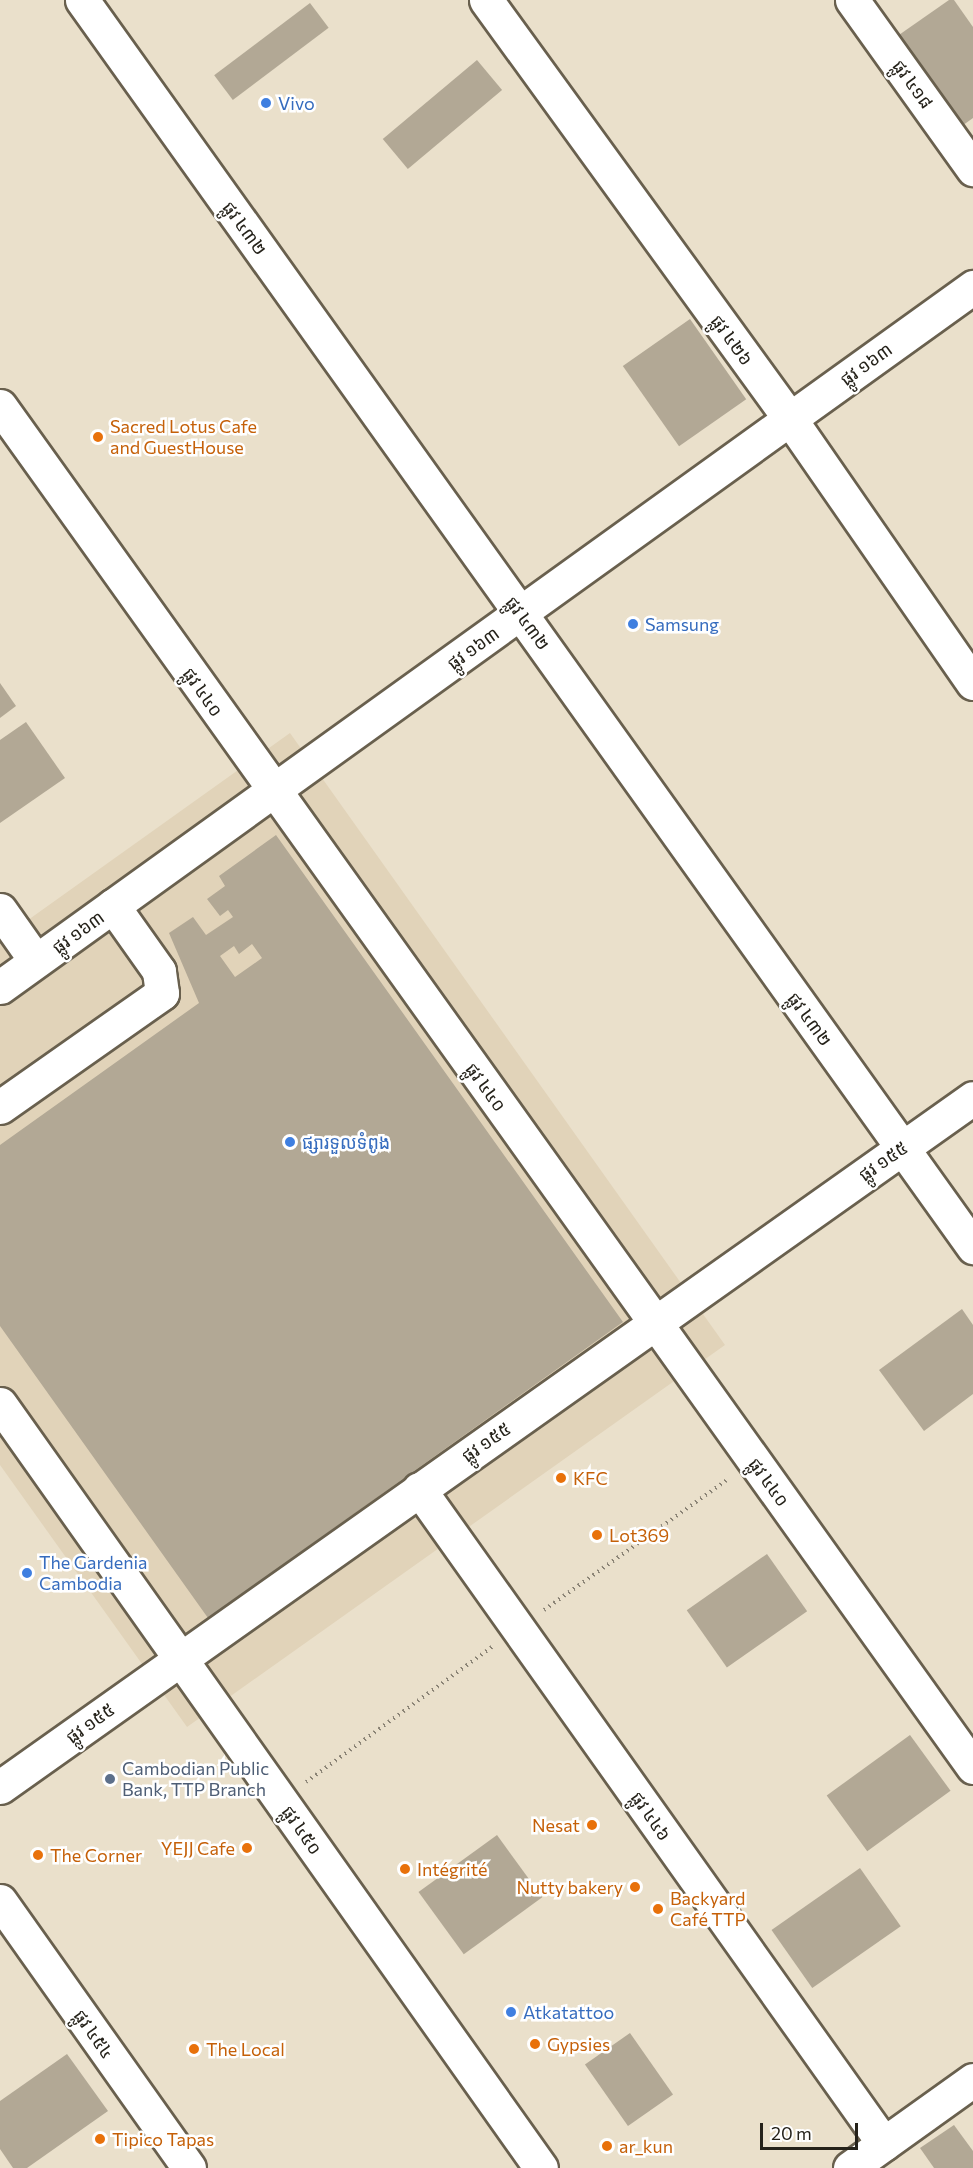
<!DOCTYPE html>
<meta charset="utf-8">
<style>
body{margin:0}
#map{position:relative;width:973px;height:2168px;overflow:hidden;background:#eae0cb;font-family:Commissioner,"Noto Sans Khmer",sans-serif}
div>[style]{position:absolute}
.built>*{inset:0;background:#e1d3b9}
.building>*{inset:0;background:#b2a895;transform-origin:0 0}
.path>*{height:4px;margin-top:-2px;transform-origin:0;background:repeating-linear-gradient(90deg,#8a8375 0 1.5px,transparent 0 6px)}
.roads{filter:drop-shadow(2px 0 #69604e) drop-shadow(-2px 0 #69604e) drop-shadow(0 2px #69604e) drop-shadow(0 -2px #69604e)}
.minor>*{height:33px;margin:-16.5px;padding:0 16.5px;transform-origin:16.5px;border-radius:16.5px;background:#fff}
.dots>*{width:16px;height:16px;translate:-50% -50%;box-sizing:border-box;border:3px solid #fff;border-radius:50%}
span{translate:-50% -50%;white-space:nowrap;text-align:center;line-height:1.15;-webkit-text-stroke:5px #fff;paint-order:stroke}
.street-label{font-size:18px;color:#25221a}
.shop-label{font-size:18px;color:#366cbe}
.left{translate:0 -50%;text-align:left}
.food-label{font-size:18px;color:#c56008}
.right{translate:-100% -50%;text-align:right}
.service-label{font-size:18px;color:#4e5e75}
.scale{position:absolute;left:760px;top:2123px;width:98px;height:27px;box-sizing:border-box;border:3px solid #25221a;border-top:0;padding-left:8px;font-size:18px;line-height:21px;white-space:nowrap;color:#25221a;-webkit-text-stroke:4px #fff;paint-order:stroke}
</style>
<div id="map">
<div class="built">
<div style="clip-path:polygon(290px 733px,725px 1345px,187px 1727px,0 1465px,0 940px)"></div>
</div>
<div class="building">
<div style="clip-path:polygon(949px 0,954px 0,973px 27px,973px 118px,959px 128px,896px 37px)"></div>
<div style="left:310px;top:3px;width:31px;height:120px;rotate:53deg"></div>
<div style="left:477px;top:60px;width:39px;height:123px;rotate:50deg"></div>
<div style="left:690px;top:319px;width:98px;height:82px;rotate:55deg"></div>
<div style="clip-path:polygon(0 683px,16px 706px,0 718px)"></div>
<div style="clip-path:polygon(26px 722px,65px 778px,0 823px,0 740px)"></div>
<div style="clip-path:polygon(evenodd,276px 835px,623px 1322px,208px 1618px,0 1326px,0 1145px,199px 1003px,169px 933px,193px 917px,206px 935px,233px 917px,228px 910px,220px 916px,207px 899px,225px 886px,219px 876px,276px 835px,252px 944px,262px 958px,235px 977px,220px 956px,234px 946px,239px 954px,252px 944px)"></div>
<div style="clip-path:polygon(962px 1309px,973px 1325px,973px 1394px,924px 1431px,879px 1370px)"></div>
<div style="left:767px;top:1554px;width:70px;height:98px;rotate:55deg"></div>
<div style="left:910px;top:1735px;width:69px;height:103px;rotate:54deg"></div>
<div style="left:497px;top:1835px;width:77px;height:97px;rotate:54deg"></div>
<div style="left:860px;top:1868px;width:71px;height:108px;rotate:55deg"></div>
<div style="left:630px;top:2033px;width:75px;height:55px;rotate:55deg"></div>
<div style="clip-path:polygon(67px 2054px,108px 2111px,27px 2168px,13px 2168px,0 2149px,0 2101px)"></div>
<div style="clip-path:polygon(954px 2125px,973px 2151px,973px 2168px,934px 2168px,920px 2148px)"></div>
</div>
<div class="path">
<div style="left:544px;top:1610px;width:224px;rotate:-35.4deg"></div>
<div style="left:306px;top:1782px;width:230px;rotate:-36deg"></div>
</div>
<div class="roads">
<div class="minor">
<div style="left:82px;top:0;width:1533px;rotate:54.45deg"></div>
<div style="left:486px;top:0;width:518px;rotate:54.04deg"></div>
<div style="left:790px;top:419px;width:321px;rotate:55.3deg"></div>
<div style="left:852px;top:0;width:208px;rotate:54.4deg"></div>
<div style="left:0;top:406px;width:1673px;rotate:54.44deg"></div>
<div style="left:0;top:910px;width:62px;rotate:54.8deg"></div>
<div style="left:0;top:987px;width:1199px;rotate:-35.73deg"></div>
<div style="left:0;top:1107px;width:198px;rotate:-35.1deg"></div>
<div style="left:162px;top:993px;width:22px;rotate:-98deg"></div>
<div style="left:159px;top:971px;width:80px;rotate:-125.3deg"></div>
<div style="left:0;top:1404px;width:936px;rotate:54.7deg"></div>
<div style="left:419px;top:1489px;width:803px;rotate:54.63deg"></div>
<div style="left:0;top:1787px;width:1192px;rotate:-35.3deg"></div>
<div style="left:0;top:1901px;width:327px;rotate:54.7deg"></div>
<div style="left:850px;top:2168px;width:151px;rotate:-35.6deg"></div>
</div>
</div>
<div class="dots">
<div style="left:266px;top:103px;background:#3f7fe0"></div>
<div style="left:98px;top:437px;background:#e8710a"></div>
<div style="left:633px;top:624px;background:#3f7fe0"></div>
<div style="left:290px;top:1142px;background:#3f7fe0"></div>
<div style="left:561px;top:1478px;background:#e8710a"></div>
<div style="left:597px;top:1535px;background:#e8710a"></div>
<div style="left:27px;top:1573px;background:#3f7fe0"></div>
<div style="left:110px;top:1779px;background:#5c6f8a"></div>
<div style="left:592px;top:1825px;background:#e8710a"></div>
<div style="left:247px;top:1848px;background:#e8710a"></div>
<div style="left:38px;top:1855px;background:#e8710a"></div>
<div style="left:405px;top:1869px;background:#e8710a"></div>
<div style="left:635px;top:1887px;background:#e8710a"></div>
<div style="left:658px;top:1909px;background:#e8710a"></div>
<div style="left:511px;top:2012px;background:#3f7fe0"></div>
<div style="left:535px;top:2044px;background:#e8710a"></div>
<div style="left:194px;top:2049px;background:#e8710a"></div>
<div style="left:100px;top:2139px;background:#e8710a"></div>
<div style="left:607px;top:2146px;background:#e8710a"></div>
</div>
<div class="street-label">
<span style="left:913px;top:84px;rotate:54deg">ផ្លូវ ៤១៨</span>
<span style="left:245px;top:228px;rotate:54deg">ផ្លូវ ៤៣២</span>
<span style="left:732px;top:340px;rotate:54deg">ផ្លូវ ៤២៦</span>
<span style="left:866px;top:364px;rotate:-36deg">ផ្លូវ ១៦៣</span>
<span style="left:528px;top:623px;rotate:54deg">ផ្លូវ ៤៣២</span>
<span style="left:473px;top:648px;rotate:-36deg">ផ្លូវ ១៦៣</span>
<span style="left:203px;top:692px;rotate:55deg">ផ្លូវ ៤៤០</span>
<span style="left:78px;top:932px;rotate:-36deg">ផ្លូវ ១៦៣</span>
<span style="left:810px;top:1019px;rotate:54deg">ផ្លូវ ៤៣២</span>
<span style="left:486px;top:1087px;rotate:54deg">ផ្លូវ ៤៤០</span>
<span style="left:883px;top:1161px;rotate:-35deg">ផ្លូវ ១៥៥</span>
<span style="left:486px;top:1442px;rotate:-35deg">ផ្លូវ ១៥៥</span>
<span style="left:769px;top:1482px;rotate:54deg">ផ្លូវ ៤៤០</span>
<span style="left:90px;top:1723px;rotate:-36deg">ផ្លូវ ១៥៥</span>
<span style="left:651px;top:1816px;rotate:55deg">ផ្លូវ ៤៤៦</span>
<span style="left:302px;top:1830px;rotate:55deg">ផ្លូវ ៤៥០</span>
<span style="left:94px;top:2034px;rotate:55deg">ផ្លូវ ៤៥៤</span>
</div>
<div class="shop-label">
<span class="left" style="left:278px;top:103px">Vivo</span>
<span class="left" style="left:645px;top:624px">Samsung</span>
<span class="left" style="left:302px;top:1142px">ផ្សារទួលទំពូង</span>
<span class="left" style="left:39px;top:1573px">The Gardenia<br>Cambodia</span>
<span class="left" style="left:523px;top:2012px">Atkatattoo</span>
</div>
<div class="food-label">
<span class="left" style="left:110px;top:437px">Sacred Lotus Cafe<br>and GuestHouse</span>
<span class="left" style="left:573px;top:1478px">KFC</span>
<span class="left" style="left:609px;top:1535px">Lot369</span>
<span class="right" style="left:580px;top:1825px">Nesat</span>
<span class="right" style="left:235px;top:1848px">YEJJ Cafe</span>
<span class="left" style="left:50px;top:1855px">The Corner</span>
<span class="left" style="left:417px;top:1869px">Intégrité</span>
<span class="right" style="left:623px;top:1887px">Nutty bakery</span>
<span class="left" style="left:670px;top:1909px">Backyard<br>Café TTP</span>
<span class="left" style="left:547px;top:2044px">Gypsies</span>
<span class="left" style="left:206px;top:2049px">The Local</span>
<span class="left" style="left:112px;top:2139px">Tipico Tapas</span>
<span class="left" style="left:619px;top:2146px">ar_kun</span>
</div>
<div class="service-label">
<span class="left" style="left:122px;top:1779px">Cambodian Public<br>Bank, TTP Branch</span>
</div>
<div class="scale">20 m</div>
</div>
